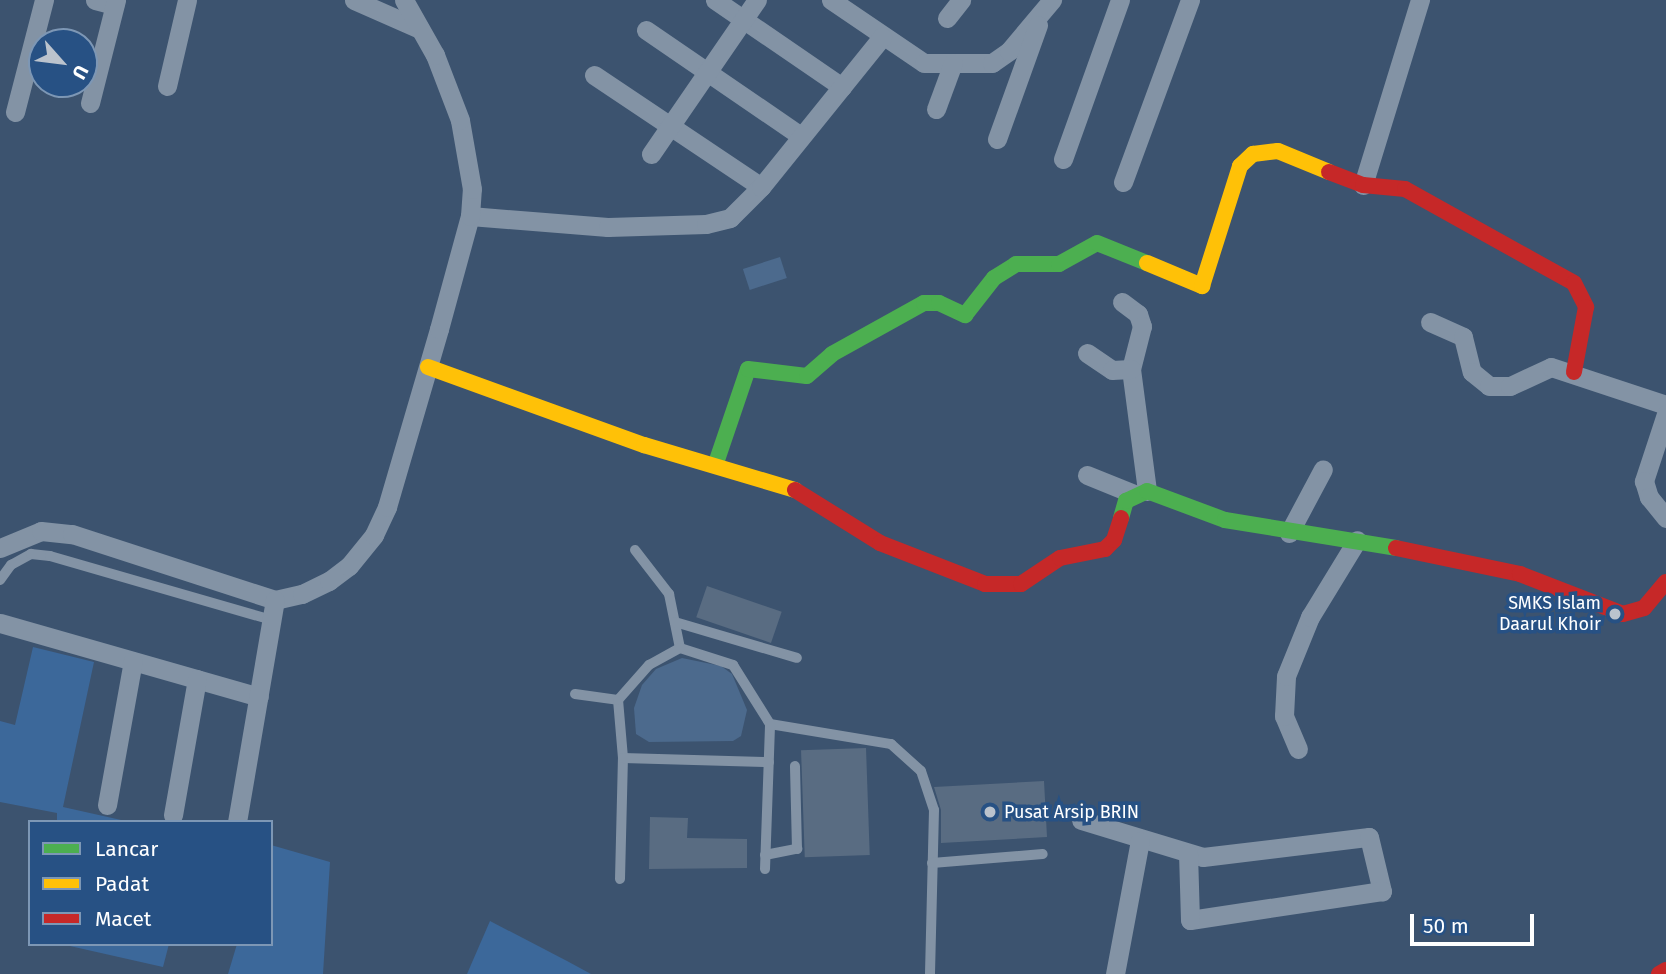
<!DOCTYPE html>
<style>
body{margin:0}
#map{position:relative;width:1666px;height:974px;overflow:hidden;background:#3c536f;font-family:"Fira Sans",sans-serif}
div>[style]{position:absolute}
.green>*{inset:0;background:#3c689a}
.water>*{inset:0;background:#4c6a8d;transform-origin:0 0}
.building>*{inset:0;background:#596c82;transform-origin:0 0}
.lane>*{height:10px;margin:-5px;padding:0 5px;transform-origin:5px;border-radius:5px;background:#8393a5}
.street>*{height:19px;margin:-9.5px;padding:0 9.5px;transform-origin:9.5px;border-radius:9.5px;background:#8393a5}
.fast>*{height:16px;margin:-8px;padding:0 8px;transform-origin:8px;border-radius:8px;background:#4caf50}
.slow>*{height:16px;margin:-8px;padding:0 8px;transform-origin:8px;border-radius:8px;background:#ffc107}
.jam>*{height:16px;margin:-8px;padding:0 8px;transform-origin:8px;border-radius:8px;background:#c62828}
.dots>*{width:19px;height:19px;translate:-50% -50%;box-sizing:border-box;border:4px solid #275184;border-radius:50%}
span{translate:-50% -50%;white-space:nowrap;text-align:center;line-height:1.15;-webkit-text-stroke:7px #275184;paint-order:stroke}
.poi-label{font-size:18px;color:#fff}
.right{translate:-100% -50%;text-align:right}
.left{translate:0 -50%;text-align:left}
.legend{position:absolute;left:28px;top:820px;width:245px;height:126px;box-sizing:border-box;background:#275184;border:2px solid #7d97b5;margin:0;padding:9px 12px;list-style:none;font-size:21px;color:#fff}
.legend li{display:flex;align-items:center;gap:14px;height:35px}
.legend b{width:35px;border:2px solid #7d97b5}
.north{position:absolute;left:28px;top:28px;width:70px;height:70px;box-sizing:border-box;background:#275184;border:2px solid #7d97b5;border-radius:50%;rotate:118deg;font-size:19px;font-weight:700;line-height:28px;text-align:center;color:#fff}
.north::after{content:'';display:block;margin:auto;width:24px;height:32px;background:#bbc3cd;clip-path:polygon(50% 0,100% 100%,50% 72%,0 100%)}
.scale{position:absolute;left:1410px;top:914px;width:124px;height:32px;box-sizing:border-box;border:4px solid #fff;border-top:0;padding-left:9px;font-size:21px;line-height:24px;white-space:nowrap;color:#fff;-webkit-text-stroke:5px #275184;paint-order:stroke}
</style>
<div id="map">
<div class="green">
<div style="clip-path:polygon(33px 647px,94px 662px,63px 807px,130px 822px,57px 822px,57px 813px,0 802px,0 721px,15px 725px)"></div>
<div style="clip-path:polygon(271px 845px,330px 862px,323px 974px,228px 974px,237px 944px,271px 944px)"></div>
<div style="clip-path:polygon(490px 921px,567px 961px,591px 974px,467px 974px)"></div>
<div style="clip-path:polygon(61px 944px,169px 944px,163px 967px)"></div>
</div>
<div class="water">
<div style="left:780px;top:257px;width:22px;height:39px;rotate:72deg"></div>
<div style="clip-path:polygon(682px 658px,721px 666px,732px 674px,747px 710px,741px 736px,733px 741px,649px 742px,636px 734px,634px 708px,642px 685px,656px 669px)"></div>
</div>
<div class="building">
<div style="left:707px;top:586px;width:79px;height:33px;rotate:19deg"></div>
<div style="left:866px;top:748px;width:107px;height:65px;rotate:88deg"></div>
<div style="clip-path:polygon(1044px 781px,1047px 837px,941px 843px,941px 810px,934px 787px)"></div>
<div style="clip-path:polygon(650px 817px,688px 818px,687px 838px,747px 839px,747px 868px,649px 869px)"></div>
</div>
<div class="lane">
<div style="left:635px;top:550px;width:56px;rotate:52.3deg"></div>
<div style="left:669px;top:594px;width:55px;rotate:78.5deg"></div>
<div style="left:680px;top:648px;width:56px;rotate:17.8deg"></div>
<div style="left:733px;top:665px;width:70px;rotate:57.9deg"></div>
<div style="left:770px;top:724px;width:123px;rotate:9.4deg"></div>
<div style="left:891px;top:744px;width:40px;rotate:42deg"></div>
<div style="left:921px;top:771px;width:41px;rotate:71.6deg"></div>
<div style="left:934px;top:810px;width:164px;rotate:91.4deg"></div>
<div style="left:0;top:580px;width:19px;rotate:-54deg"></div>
<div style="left:11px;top:565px;width:23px;rotate:-29deg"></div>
<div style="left:31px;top:554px;width:19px;rotate:6deg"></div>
<div style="left:50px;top:556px;width:231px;rotate:16.1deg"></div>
<div style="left:675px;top:622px;width:127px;rotate:16.4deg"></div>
<div style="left:575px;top:694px;width:43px;rotate:7.9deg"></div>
<div style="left:623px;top:758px;width:58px;rotate:-94.9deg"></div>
<div style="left:618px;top:700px;width:47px;rotate:-48.5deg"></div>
<div style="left:649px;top:665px;width:35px;rotate:-29deg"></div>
<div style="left:765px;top:855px;width:33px;rotate:-11deg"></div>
<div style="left:797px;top:849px;width:83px;rotate:-91.4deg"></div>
<div style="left:932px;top:863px;width:111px;rotate:-4.6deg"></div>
<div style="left:765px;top:869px;width:145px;rotate:-88deg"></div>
<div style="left:620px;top:879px;width:121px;rotate:-88.6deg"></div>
<div style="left:623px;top:758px;width:146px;rotate:1.6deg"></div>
</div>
<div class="street">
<div style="left:95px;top:0;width:20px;rotate:15deg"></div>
<div style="left:354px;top:0;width:72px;rotate:23.7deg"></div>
<div style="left:715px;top:0;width:154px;rotate:34.4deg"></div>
<div style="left:831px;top:0;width:112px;rotate:34.1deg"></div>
<div style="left:924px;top:63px;width:68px"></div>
<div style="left:992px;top:63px;width:21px;rotate:-35deg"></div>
<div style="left:1009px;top:51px;width:67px;rotate:-49.9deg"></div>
<div style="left:947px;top:18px;width:23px;rotate:-52deg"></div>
<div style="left:646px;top:30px;width:188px;rotate:34.4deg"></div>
<div style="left:594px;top:75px;width:201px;rotate:33.8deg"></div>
<div style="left:167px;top:86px;width:88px;rotate:-76.9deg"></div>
<div style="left:90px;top:103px;width:106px;rotate:-75.8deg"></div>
<div style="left:936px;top:109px;width:49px;rotate:-69.7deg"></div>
<div style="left:15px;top:112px;width:116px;rotate:-75.5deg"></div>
<div style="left:997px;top:139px;width:121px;rotate:-70.2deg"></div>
<div style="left:651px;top:154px;width:187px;rotate:-55.5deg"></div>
<div style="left:1063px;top:159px;width:169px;rotate:-70.3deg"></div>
<div style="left:1123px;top:182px;width:194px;rotate:-69.8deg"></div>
<div style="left:1363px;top:185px;width:194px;rotate:-72.9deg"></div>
<div style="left:470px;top:216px;width:138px;rotate:4.6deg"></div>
<div style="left:608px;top:227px;width:98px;rotate:-1.8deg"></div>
<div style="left:706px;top:224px;width:25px;rotate:-14deg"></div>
<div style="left:730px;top:218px;width:44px;rotate:-45deg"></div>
<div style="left:761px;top:187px;width:193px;rotate:-51.1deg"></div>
<div style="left:1122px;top:302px;width:20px;rotate:37deg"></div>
<div style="left:1138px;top:314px;width:13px;rotate:72deg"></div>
<div style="left:1142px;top:326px;width:44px;rotate:104.3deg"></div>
<div style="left:1131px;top:369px;width:123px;rotate:82.5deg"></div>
<div style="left:1430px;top:322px;width:36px;rotate:24deg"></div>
<div style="left:1463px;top:337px;width:36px;rotate:76deg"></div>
<div style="left:1472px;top:372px;width:22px;rotate:39deg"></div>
<div style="left:1489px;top:386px;width:21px"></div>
<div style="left:1510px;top:386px;width:45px;rotate:-24.9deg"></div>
<div style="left:1551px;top:367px;width:121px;rotate:18.3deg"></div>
<div style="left:1087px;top:353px;width:30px;rotate:34deg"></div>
<div style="left:1112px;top:370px;width:19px;rotate:-3deg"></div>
<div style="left:1666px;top:414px;width:71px;rotate:108.2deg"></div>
<div style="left:1644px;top:481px;width:17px;rotate:73deg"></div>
<div style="left:1649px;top:497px;width:27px;rotate:51deg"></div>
<div style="left:1087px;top:475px;width:51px;rotate:22deg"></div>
<div style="left:1289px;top:533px;width:72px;rotate:-62deg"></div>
<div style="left:0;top:548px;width:44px;rotate:-22.5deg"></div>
<div style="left:41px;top:531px;width:31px;rotate:6deg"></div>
<div style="left:72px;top:534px;width:213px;rotate:18deg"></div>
<div style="left:275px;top:600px;width:28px;rotate:-13deg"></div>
<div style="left:302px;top:594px;width:30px;rotate:-26deg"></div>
<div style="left:329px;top:581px;width:25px;rotate:-37deg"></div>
<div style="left:349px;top:566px;width:40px;rotate:-51deg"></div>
<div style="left:374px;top:535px;width:31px;rotate:-65deg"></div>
<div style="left:387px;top:507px;width:185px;rotate:-73.7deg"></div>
<div style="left:439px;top:329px;width:117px;rotate:-74.7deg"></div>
<div style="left:470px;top:216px;width:27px;rotate:-86deg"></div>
<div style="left:472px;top:189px;width:70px;rotate:-99.9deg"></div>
<div style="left:460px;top:120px;width:70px;rotate:-111deg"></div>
<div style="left:435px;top:55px;width:63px;rotate:-119.4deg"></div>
<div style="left:0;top:623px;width:269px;rotate:15.9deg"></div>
<div style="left:1298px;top:749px;width:36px;rotate:-113deg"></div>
<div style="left:1284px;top:716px;width:40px;rotate:-87.1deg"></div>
<div style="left:1286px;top:676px;width:64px;rotate:-67.9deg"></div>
<div style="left:1310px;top:617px;width:90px;rotate:-58.6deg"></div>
<div style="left:107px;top:805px;width:146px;rotate:-79.8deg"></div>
<div style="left:173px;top:815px;width:138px;rotate:-80deg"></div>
<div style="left:1081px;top:820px;width:127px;rotate:16.9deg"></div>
<div style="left:1203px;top:857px;width:167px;rotate:-6.9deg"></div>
<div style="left:1369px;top:837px;width:56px;rotate:76.5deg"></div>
<div style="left:1382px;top:891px;width:194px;rotate:171.4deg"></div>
<div style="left:1190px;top:920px;width:66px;rotate:-91.7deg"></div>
<div style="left:237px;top:822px;width:225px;rotate:-80.3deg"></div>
<div style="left:1115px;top:974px;width:135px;rotate:-79.4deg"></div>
</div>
<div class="fast">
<div style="left:716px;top:463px;width:99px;rotate:-71.2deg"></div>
<div style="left:748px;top:369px;width:59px;rotate:6.8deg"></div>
<div style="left:807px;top:376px;width:33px;rotate:-41deg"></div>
<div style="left:832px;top:354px;width:105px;rotate:-29deg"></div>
<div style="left:924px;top:303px;width:15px"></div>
<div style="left:939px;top:303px;width:29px;rotate:25deg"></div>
<div style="left:965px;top:315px;width:47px;rotate:-51.9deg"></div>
<div style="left:994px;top:278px;width:26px;rotate:-32deg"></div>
<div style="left:1016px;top:264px;width:43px"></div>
<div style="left:1059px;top:264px;width:43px;rotate:-28.9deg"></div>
<div style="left:1097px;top:243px;width:54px;rotate:21.8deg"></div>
<div style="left:1121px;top:518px;width:18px;rotate:-74deg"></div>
<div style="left:1126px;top:501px;width:23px;rotate:-25deg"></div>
<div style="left:1147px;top:491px;width:83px;rotate:20.4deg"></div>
<div style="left:1225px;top:520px;width:173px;rotate:9.3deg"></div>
</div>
<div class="slow">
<div style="left:1147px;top:263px;width:60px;rotate:22.7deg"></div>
<div style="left:1202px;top:286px;width:126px;rotate:-72.4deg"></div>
<div style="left:1240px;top:166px;width:18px;rotate:-43deg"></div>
<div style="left:1253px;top:154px;width:25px;rotate:-7deg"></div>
<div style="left:1278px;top:151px;width:55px;rotate:22.4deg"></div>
<div style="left:428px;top:367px;width:230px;rotate:19.9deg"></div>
<div style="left:644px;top:445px;width:158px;rotate:16.6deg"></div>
</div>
<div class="jam">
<div style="left:1329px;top:172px;width:36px;rotate:21deg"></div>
<div style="left:1363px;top:185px;width:42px;rotate:5.4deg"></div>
<div style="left:1405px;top:189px;width:193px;rotate:29.1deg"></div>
<div style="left:1574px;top:283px;width:27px;rotate:63deg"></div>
<div style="left:1586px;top:307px;width:66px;rotate:100.5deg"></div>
<div style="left:795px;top:490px;width:100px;rotate:31.9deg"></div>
<div style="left:880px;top:543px;width:113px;rotate:21.3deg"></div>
<div style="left:985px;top:584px;width:36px"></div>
<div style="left:1021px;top:584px;width:47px;rotate:-33.7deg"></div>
<div style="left:1060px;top:558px;width:46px;rotate:-11.3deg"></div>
<div style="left:1105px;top:549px;width:13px;rotate:-45deg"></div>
<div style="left:1114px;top:540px;width:23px;rotate:-72deg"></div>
<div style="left:1396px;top:548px;width:127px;rotate:11.8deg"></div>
<div style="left:1520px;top:574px;width:110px;rotate:21.2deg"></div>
<div style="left:1623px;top:614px;width:22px;rotate:-16deg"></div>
<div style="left:1644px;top:608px;width:34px;rotate:-50deg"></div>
<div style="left:1659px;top:974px;width:8px;rotate:-30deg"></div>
</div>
<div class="dots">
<div style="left:1615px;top:614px;background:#bbc3cd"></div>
<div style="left:990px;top:812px;background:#bbc3cd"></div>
</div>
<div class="poi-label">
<span class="right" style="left:1601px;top:614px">SMKS Islam<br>Daarul Khoir</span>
<span class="left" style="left:1004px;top:812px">Pusat Arsip BRIN</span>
</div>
<ul class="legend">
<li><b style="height:9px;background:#4caf50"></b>Lancar</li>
<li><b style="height:9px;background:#ffc107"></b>Padat</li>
<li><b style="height:9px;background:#c62828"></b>Macet</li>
</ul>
<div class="north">U</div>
<div class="scale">50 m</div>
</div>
